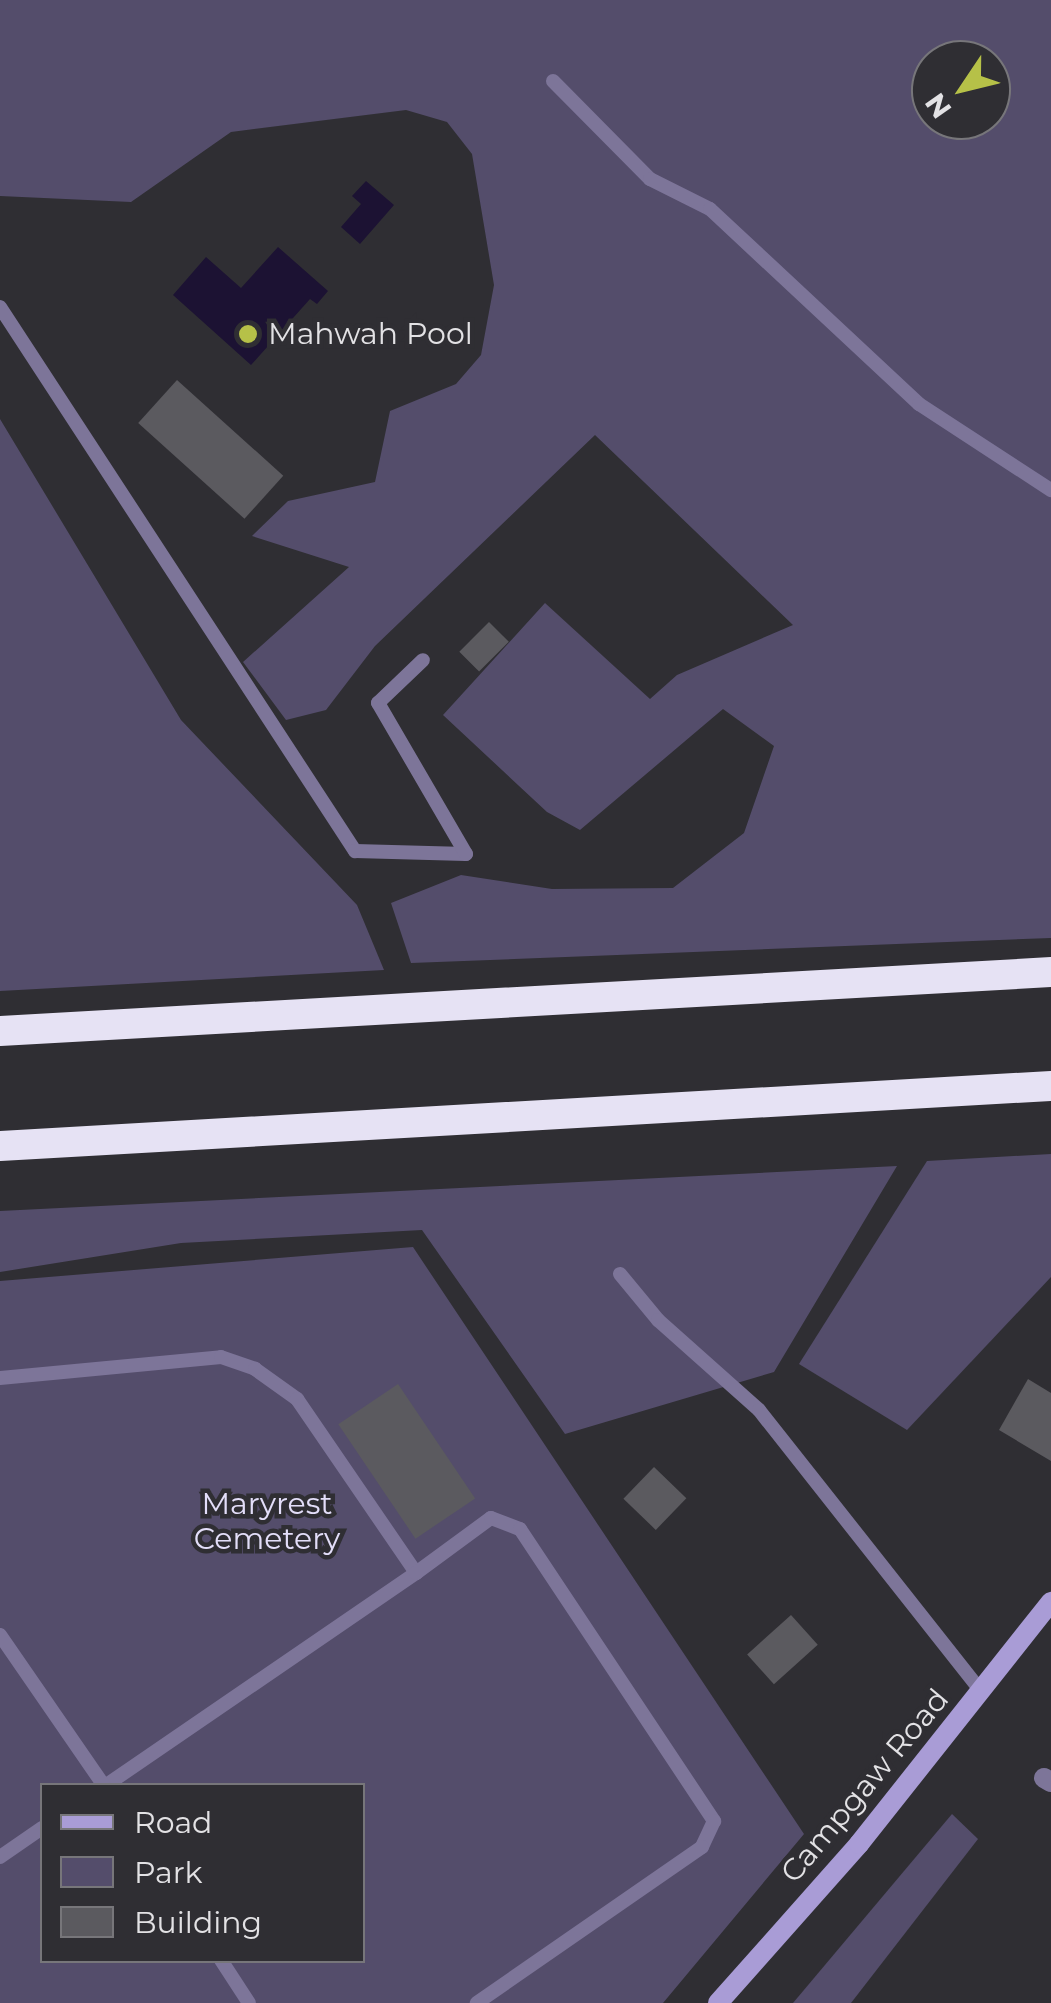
<!DOCTYPE html>
<style>
body{margin:0}
#map{position:relative;width:1051px;height:2003px;overflow:hidden;background:#2f2e33;font-family:Montserrat,sans-serif}
div>[style]{position:absolute}
.green>*{inset:0;background:#544d6b}
.water>*{inset:0;background:#1c1233}
.building>*{inset:0;background:#5b5a5f;transform-origin:0 0}
.service>*{height:14px;margin:-7px;padding:0 7px;transform-origin:7px;border-radius:7px;background:#7d7599}
.minor>*{height:20px;margin:-10px;padding:0 10px;transform-origin:10px;border-radius:10px;background:#7d7599}
.secondary>*{height:20px;margin:-10px;padding:0 10px;transform-origin:10px;border-radius:10px;background:#a99cd6}
.motorway>*{height:30px;margin:-15px;padding:0 15px;transform-origin:15px;border-radius:15px;background:#e6e2f4}
.dots>*{width:28px;height:28px;translate:-50% -50%;box-sizing:border-box;border:5px solid #2f2e33;border-radius:50%}
span{translate:-50% -50%;white-space:nowrap;text-align:center;line-height:1.15;-webkit-text-stroke:9px #2f2e33;paint-order:stroke}
.poi-label{font-size:30px;color:#e3e2e5}
.left{translate:0 -50%;text-align:left}
.park-label{font-size:30px;color:#e3def9}
.street-label{font-size:30px;color:#e3e2e5}
.legend{position:absolute;left:40px;top:1783px;width:325px;height:180px;box-sizing:border-box;background:#2f2e33;border:2px solid #77767a;margin:0;padding:12px 18px;list-style:none;font-size:30px;color:#e3e2e5}
.legend li{display:flex;align-items:center;gap:20px;height:50px}
.legend b{width:50px;border:2px solid #77767a}
.north{position:absolute;left:911px;top:40px;width:100px;height:100px;box-sizing:border-box;background:#2f2e33;border:2px solid #77767a;border-radius:50%;rotate:235deg;font-size:28px;font-weight:700;line-height:40px;text-align:center;color:#e3e2e5}
.north::after{content:'';display:block;margin:auto;width:35px;height:45px;background:#b6c148;clip-path:polygon(50% 0,100% 100%,50% 72%,0 100%)}
</style>
<div id="map">
<div class="green">
<div style="clip-path:polygon(evenodd,0 0,1051px 0,1051px 938px,411px 963px,391px 903px,461px 875px,552px 889px,673px 888px,744px 833px,774px 746px,723px 709px,580px 830px,547px 812px,443px 715px,545px 603px,650px 699px,677px 675px,793px 625px,595px 435px,375px 646px,326px 710px,286px 720px,243px 662px,349px 567px,252px 536px,288px 501px,375px 482px,390px 411px,456px 384px,481px 355px,494px 285px,472px 154px,447px 122px,406px 110px,231px 132px,131px 202px,0 196px,0 0,931px 60px,991px 60px,991px 120px,931px 120px,931px 60px)"></div>
<div style="clip-path:polygon(0 419px,181px 720px,357px 905px,384px 970px,0 991px)"></div>
<div style="clip-path:polygon(1051px 1154px,1051px 1277px,907px 1430px,799px 1364px,927px 1161px)"></div>
<div style="clip-path:polygon(897px 1166px,774px 1372px,565px 1434px,422px 1230px,181px 1243px,0 1272px,0 1211px)"></div>
<div style="clip-path:polygon(evenodd,413px 1247px,804px 1834px,663px 2003px,0 2003px,0 1281px,413px 1247px,42px 1786px,362px 1786px,362px 1960px,42px 1960px,42px 1786px)"></div>
<div style="clip-path:polygon(952px 1814px,978px 1839px,851px 2003px,793px 2003px)"></div>
</div>
<div class="water">
<div style="clip-path:polygon(366px 181px,394px 205px,360px 244px,341px 227px,361px 204px,352px 196px)"></div>
<div style="clip-path:polygon(278px 247px,328px 291px,317px 304px,310px 299px,251px 365px,173px 295px,206px 257px,241px 288px)"></div>
</div>
<div class="building">
<div style="left:177px;top:380px;width:143px;height:58px;rotate:42deg"></div>
<div style="left:489px;top:622px;width:28px;height:42px;rotate:45deg"></div>
<div style="clip-path:polygon(1028px 1379px,1051px 1393px,1051px 1461px,999px 1430px)"></div>
<div style="left:398px;top:1384px;width:138px;height:72px;rotate:56deg"></div>
<div style="left:654px;top:1467px;width:45px;height:44px;rotate:44deg"></div>
<div style="left:791px;top:1615px;width:40px;height:59px;rotate:48deg"></div>
</div>
<div class="service">
<div style="left:553px;top:81px;width:138px;rotate:45.3deg"></div>
<div style="left:650px;top:179px;width:67px;rotate:26.6deg"></div>
<div style="left:710px;top:209px;width:286px;rotate:43deg"></div>
<div style="left:919px;top:404px;width:158px;rotate:33.1deg"></div>
<div style="left:0;top:307px;width:650px;rotate:56.87deg"></div>
<div style="left:355px;top:851px;width:111px;rotate:1.5deg"></div>
<div style="left:466px;top:854px;width:175px;rotate:-120.2deg"></div>
<div style="left:378px;top:703px;width:62px;rotate:-43.7deg"></div>
<div style="left:620px;top:1274px;width:60px;rotate:50.4deg"></div>
<div style="left:658px;top:1320px;width:135px;rotate:41.7deg"></div>
<div style="left:759px;top:1410px;width:360px;rotate:51.7deg"></div>
<div style="left:0;top:1378px;width:222px;rotate:-5.4deg"></div>
<div style="left:221px;top:1357px;width:36px;rotate:19deg"></div>
<div style="left:255px;top:1369px;width:52px;rotate:35.5deg"></div>
<div style="left:297px;top:1399px;width:211px;rotate:55.6deg"></div>
<div style="left:416px;top:1573px;width:377px;rotate:145.6deg"></div>
<div style="left:416px;top:1573px;width:93px;rotate:-36.3deg"></div>
<div style="left:491px;top:1518px;width:31px;rotate:21deg"></div>
<div style="left:520px;top:1529px;width:351px;rotate:56.4deg"></div>
<div style="left:714px;top:1821px;width:29px;rotate:115deg"></div>
<div style="left:702px;top:1847px;width:274px;rotate:145.3deg"></div>
<div style="left:0;top:1635px;width:183px;rotate:55.4deg"></div>
<div style="left:0;top:1857px;width:51px;rotate:-34.6deg"></div>
<div style="left:221px;top:1960px;width:51px;rotate:56.9deg"></div>
</div>
<div class="minor">
<div style="left:1044px;top:1778px;width:8px;rotate:30deg"></div>
</div>
<div class="secondary">
<div style="left:718px;top:2003px;width:213px;rotate:-48.4deg"></div>
<div style="left:859px;top:1844px;width:309px;rotate:-51.6deg"></div>
</div>
<div class="motorway">
<div style="left:0;top:1031px;width:1053px;rotate:-3.21deg"></div>
<div style="left:0;top:1146px;width:1053px;rotate:-3.27deg"></div>
</div>
<div class="dots">
<div style="left:248px;top:334px;background:#b6c148"></div>
</div>
<div class="poi-label">
<span class="left" style="left:268px;top:334px">Mahwah Pool</span>
</div>
<div class="park-label">
<span style="left:267px;top:1521px">Maryrest<br>Cemetery</span>
</div>
<div class="street-label">
<span style="left:865px;top:1786px;rotate:-50deg">Campgaw Road</span>
</div>
<ul class="legend">
<li><b style="height:12px;background:#a99cd6"></b>Road</li>
<li><b style="height:28px;background:#544d6b"></b>Park</li>
<li><b style="height:28px;background:#5b5a5f"></b>Building</li>
</ul>
<div class="north">N</div>
</div>
